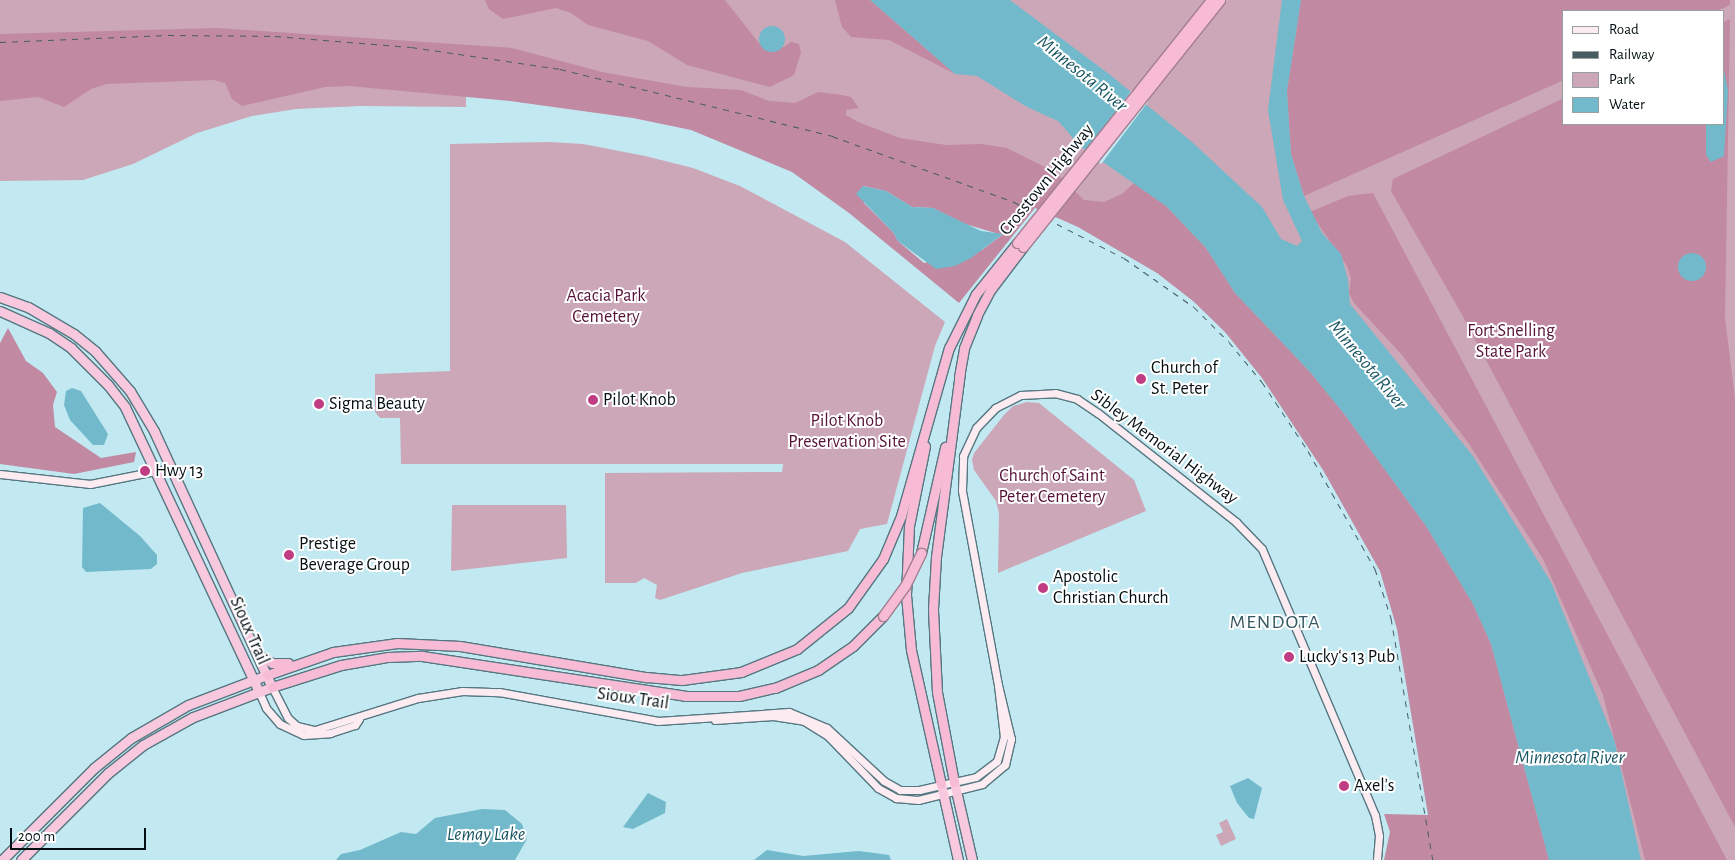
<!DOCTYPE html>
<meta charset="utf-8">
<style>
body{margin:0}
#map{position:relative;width:1735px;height:860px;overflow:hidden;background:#c2e8f1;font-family:"Alegreya Sans",sans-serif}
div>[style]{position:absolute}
.green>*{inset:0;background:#cca7b7}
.forest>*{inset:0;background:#c189a2}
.water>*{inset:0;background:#72bacb}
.round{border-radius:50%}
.pier>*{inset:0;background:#c2e8f1;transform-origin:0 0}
.roads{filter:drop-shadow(1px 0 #557780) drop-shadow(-1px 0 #557780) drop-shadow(0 1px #557780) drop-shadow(0 -1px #557780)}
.secondary>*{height:7px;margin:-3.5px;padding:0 3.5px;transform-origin:3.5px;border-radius:3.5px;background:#fdebf2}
.trunk>*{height:9px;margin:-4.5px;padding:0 4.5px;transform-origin:4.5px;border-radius:4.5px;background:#f8c8de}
.motorway>*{height:9px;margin:-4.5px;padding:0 4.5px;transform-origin:4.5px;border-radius:4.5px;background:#f7bbd5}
.rail>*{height:1px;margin-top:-0.5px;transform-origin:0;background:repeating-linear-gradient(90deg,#475d62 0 6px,transparent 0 12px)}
.bridges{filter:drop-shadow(1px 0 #a27f91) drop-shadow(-1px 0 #a27f91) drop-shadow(0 1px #a27f91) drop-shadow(0 -1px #a27f91)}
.motorway-bridge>*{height:9px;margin:-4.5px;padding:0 4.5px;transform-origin:4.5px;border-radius:4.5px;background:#f7bbd5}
.dots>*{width:14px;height:14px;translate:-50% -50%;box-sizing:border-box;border:2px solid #fff;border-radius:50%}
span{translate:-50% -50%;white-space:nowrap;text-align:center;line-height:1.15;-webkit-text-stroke:4px #fff;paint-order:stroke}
.street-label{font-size:18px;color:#030f12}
.park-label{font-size:18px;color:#551137}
.poi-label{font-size:18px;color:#030f12}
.left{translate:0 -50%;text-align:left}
.water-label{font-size:19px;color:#185561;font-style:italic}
.quarter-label{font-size:20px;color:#375961;letter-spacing:1px}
.legend{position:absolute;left:1562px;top:10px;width:162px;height:115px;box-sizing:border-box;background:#fff;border:1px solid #9a9fa0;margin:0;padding:6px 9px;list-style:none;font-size:15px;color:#030f12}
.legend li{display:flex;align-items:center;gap:10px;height:25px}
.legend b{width:25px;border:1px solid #9a9fa0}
.scale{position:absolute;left:10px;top:828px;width:136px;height:22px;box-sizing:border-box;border:2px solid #030f12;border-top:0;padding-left:6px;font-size:15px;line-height:18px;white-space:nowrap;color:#030f12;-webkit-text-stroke:4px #fff;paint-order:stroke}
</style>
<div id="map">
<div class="green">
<div style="clip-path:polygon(evenodd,0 0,1735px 0,1735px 860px,1440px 860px,1400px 631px,1383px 570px,1292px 416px,1247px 357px,1196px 299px,1156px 270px,1079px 225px,958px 175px,466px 49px,466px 107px,360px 106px,296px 109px,252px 116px,197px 133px,133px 164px,83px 180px,0 181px,0 0,1564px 11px,1724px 11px,1724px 124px,1564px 124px,1564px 11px)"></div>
<div style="clip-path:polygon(550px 142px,583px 144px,645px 156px,693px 168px,740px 186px,845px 242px,945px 322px,935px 346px,887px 524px,860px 529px,848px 551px,742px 573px,660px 600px,655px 598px,657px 585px,644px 578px,636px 583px,605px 583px,605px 473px,782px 472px,783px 464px,401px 464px,400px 418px,380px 418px,375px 412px,375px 374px,450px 371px,450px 144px)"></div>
<div style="clip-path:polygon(1027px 402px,1039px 403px,1134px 480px,1146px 511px,998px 573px,999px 513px,996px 501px,974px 470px,972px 460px,974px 453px,1004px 415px,1013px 406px)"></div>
<div style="clip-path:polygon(452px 505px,566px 505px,567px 558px,451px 571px)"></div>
<div style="clip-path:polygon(1227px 819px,1236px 839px,1221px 846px,1216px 835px,1223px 832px,1219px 823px)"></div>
</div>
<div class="forest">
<div style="clip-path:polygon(485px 0,725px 0,762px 47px,784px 47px,791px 42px,799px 44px,801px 53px,794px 75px,770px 87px,687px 65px,648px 41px,588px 25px,571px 13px,556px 8px,503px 19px,489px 9px)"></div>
<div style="clip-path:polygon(835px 0,870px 0,955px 74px,889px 40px,851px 37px,842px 27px)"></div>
<div style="clip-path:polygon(1301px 0,1730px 0,1730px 5px,1717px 11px,1564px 11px,1564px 80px,1304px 196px,1291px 154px,1287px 91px)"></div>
<div style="clip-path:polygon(1730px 19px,1725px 318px,1735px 398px,1735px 827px,1461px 313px,1391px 191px,1393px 179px,1564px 98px,1564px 124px,1724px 124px,1724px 22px)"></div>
<div style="clip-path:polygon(evenodd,217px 28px,512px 48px,602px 72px,687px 87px,741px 90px,769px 101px,795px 103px,818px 92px,842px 95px,851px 97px,859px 108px,846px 110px,846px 115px,858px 122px,900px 138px,946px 145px,982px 144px,1007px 148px,1055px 172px,1084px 200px,1104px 202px,1122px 194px,1134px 183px,1166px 206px,1206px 248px,1235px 293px,1310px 372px,1345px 415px,1426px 526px,1473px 604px,1491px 644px,1549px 860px,1384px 860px,1390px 832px,1384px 814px,1428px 815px,1397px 629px,1380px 571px,1323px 470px,1262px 378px,1225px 332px,1193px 301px,1157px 273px,1078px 227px,1035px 208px,959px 303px,849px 213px,792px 172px,691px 130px,633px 118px,510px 101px,349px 86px,325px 87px,242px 106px,232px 99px,225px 83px,214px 80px,107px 84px,91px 89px,64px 107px,38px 97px,0 101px,0 34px,217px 28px,863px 186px,886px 191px,912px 207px,933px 208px,962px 223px,1002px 235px,982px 250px,924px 263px,898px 241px,893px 232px,864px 203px,863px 186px)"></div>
<div style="clip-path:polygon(1373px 193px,1727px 860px,1645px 860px,1603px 695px,1543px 559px,1469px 444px,1402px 355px,1354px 303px,1349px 293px,1351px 278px,1347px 266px,1310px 212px,1348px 196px)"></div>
<div style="clip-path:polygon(8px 328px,26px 361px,43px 373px,57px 392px,53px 405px,55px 427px,101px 458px,136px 452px,134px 462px,74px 474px,0 464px,0 343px)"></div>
</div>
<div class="water">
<div style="clip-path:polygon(870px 0,1010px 0,1109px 74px,1192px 142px,1262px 207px,1281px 239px,1297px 246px,1302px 241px,1283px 200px,1268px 110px,1282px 0,1301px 0,1287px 91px,1291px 154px,1304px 196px,1322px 233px,1341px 254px,1348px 280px,1350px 304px,1473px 456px,1551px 582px,1614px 739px,1641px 860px,1549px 860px,1491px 644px,1473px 604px,1426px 526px,1345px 415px,1310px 372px,1235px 293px,1206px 248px,1166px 206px,1080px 146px,1058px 121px,1027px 107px,977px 76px,955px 74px)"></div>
<div class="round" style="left:759px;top:26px;width:26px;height:26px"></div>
<div style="clip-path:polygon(1724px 70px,1728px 91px,1724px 156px,1711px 162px,1706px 155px,1706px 124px,1724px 124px)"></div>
<div style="clip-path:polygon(863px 186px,886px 191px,912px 207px,933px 208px,981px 231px,1003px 234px,971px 258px,955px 266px,936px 269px,898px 241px,893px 232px,856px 194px)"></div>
<div class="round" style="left:1678px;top:253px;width:28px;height:28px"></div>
<div style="clip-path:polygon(72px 388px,81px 391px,108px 434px,104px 445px,93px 445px,70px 420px,64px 405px,66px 391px)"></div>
<div style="clip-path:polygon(100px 503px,140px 536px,157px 555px,157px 564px,151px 569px,86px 572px,82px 567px,83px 508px)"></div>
<div style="clip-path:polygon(1248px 778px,1262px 788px,1254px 819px,1249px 818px,1237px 803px,1230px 786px)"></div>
<div style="clip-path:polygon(648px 793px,666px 802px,665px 813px,633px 829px,623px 827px)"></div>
<div style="clip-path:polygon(482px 809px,505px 810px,522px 824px,527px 839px,515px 860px,336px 860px,341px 854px,360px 850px,401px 832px,416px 834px,435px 818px)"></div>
<div style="clip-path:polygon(767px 850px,803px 856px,859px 851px,889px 855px,891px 860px,754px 860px)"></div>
</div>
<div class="pier">
<div style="left:1132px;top:90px;width:20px;height:78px;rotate:37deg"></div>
</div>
<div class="roads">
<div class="secondary">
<div style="left:0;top:474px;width:91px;rotate:6.3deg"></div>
<div style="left:90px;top:484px;width:83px;rotate:-11.2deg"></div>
<div style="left:272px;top:687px;width:35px;rotate:63deg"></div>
<div style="left:288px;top:718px;width:12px;rotate:42deg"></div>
<div style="left:297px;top:726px;width:18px;rotate:13deg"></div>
<div style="left:315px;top:730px;width:108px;rotate:-17.3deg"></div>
<div style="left:418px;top:698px;width:45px;rotate:-9deg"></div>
<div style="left:462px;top:691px;width:37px;rotate:2deg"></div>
<div style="left:499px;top:692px;width:162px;rotate:10.3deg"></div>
<div style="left:658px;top:721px;width:131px;rotate:-3.9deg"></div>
<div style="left:789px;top:712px;width:41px;rotate:22.8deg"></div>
<div style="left:827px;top:728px;width:78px;rotate:42.9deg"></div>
<div style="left:884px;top:781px;width:18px;rotate:29deg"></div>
<div style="left:900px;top:790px;width:19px"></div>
<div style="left:919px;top:790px;width:58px;rotate:-12.8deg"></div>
<div style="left:976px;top:777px;width:26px;rotate:-37deg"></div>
<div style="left:997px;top:761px;width:25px;rotate:-74deg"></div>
<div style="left:1004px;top:737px;width:52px;rotate:-96.6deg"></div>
<div style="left:998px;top:685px;width:198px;rotate:-100.5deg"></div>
<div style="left:962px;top:490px;width:34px;rotate:-88deg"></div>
<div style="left:963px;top:456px;width:31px;rotate:-65deg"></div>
<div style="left:976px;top:428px;width:28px;rotate:-46deg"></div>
<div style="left:995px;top:408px;width:29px;rotate:-27deg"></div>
<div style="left:1021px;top:395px;width:34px;rotate:-3deg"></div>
<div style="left:1055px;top:393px;width:23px;rotate:15deg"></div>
<div style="left:1077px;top:399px;width:25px;rotate:34deg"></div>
<div style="left:1098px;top:413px;width:176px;rotate:38.3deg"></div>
<div style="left:1236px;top:522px;width:37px;rotate:46deg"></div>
<div style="left:1262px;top:549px;width:289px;rotate:67deg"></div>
<div style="left:1375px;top:815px;width:21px;rotate:79deg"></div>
<div style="left:1379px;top:836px;width:24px;rotate:95deg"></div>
<div style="left:259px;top:692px;width:17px;rotate:66deg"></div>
<div style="left:266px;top:708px;width:21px;rotate:49deg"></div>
<div style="left:280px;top:724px;width:26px;rotate:25deg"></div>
<div style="left:304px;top:735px;width:26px;rotate:-4deg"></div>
<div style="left:330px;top:733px;width:26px;rotate:-18deg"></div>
<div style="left:355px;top:725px;width:7px;rotate:-56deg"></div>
<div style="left:715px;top:720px;width:58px;rotate:-3.9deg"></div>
<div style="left:773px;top:716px;width:31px;rotate:9deg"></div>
<div style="left:804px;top:721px;width:28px;rotate:32deg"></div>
<div style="left:828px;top:736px;width:72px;rotate:46.1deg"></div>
<div style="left:878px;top:788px;width:21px;rotate:29deg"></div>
<div style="left:896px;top:798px;width:22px;rotate:5deg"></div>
<div style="left:918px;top:800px;width:66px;rotate:-14deg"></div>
<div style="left:982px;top:784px;width:30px;rotate:-40deg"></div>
<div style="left:1005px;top:765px;width:27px;rotate:-77deg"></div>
<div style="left:1011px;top:739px;width:56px;rotate:-103.5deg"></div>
</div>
<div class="trunk">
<div style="left:0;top:297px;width:30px;rotate:20deg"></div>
<div style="left:28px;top:307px;width:53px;rotate:30.4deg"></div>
<div style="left:74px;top:334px;width:27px;rotate:39deg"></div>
<div style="left:95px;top:351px;width:53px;rotate:48.8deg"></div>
<div style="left:130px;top:391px;width:47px;rotate:59deg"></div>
<div style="left:154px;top:431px;width:282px;rotate:65.3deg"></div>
<div style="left:272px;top:687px;width:85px;rotate:159.2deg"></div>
<div style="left:193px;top:717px;width:57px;rotate:150.8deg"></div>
<div style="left:143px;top:745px;width:45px;rotate:141.3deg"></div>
<div style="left:108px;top:773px;width:123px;rotate:135deg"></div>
<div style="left:0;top:311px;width:54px;rotate:24.2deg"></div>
<div style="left:49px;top:333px;width:27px;rotate:34deg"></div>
<div style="left:71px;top:348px;width:52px;rotate:45deg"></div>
<div style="left:108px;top:385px;width:28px;rotate:52deg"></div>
<div style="left:125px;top:407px;width:315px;rotate:64.8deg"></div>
<div style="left:954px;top:782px;width:80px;rotate:77deg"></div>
<div style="left:941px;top:784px;width:78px;rotate:77.4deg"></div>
<div style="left:2px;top:860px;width:130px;rotate:-45deg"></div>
<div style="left:94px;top:768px;width:48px;rotate:-39deg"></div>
<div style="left:131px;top:738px;width:66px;rotate:-30.1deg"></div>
<div style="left:188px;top:705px;width:85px;rotate:-20.8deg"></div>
</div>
<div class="motorway">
<div style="left:959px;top:377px;width:29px;rotate:-80deg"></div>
<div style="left:964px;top:348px;width:35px;rotate:-68deg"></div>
<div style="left:977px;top:315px;width:30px;rotate:-62deg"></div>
<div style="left:991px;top:289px;width:53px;rotate:-52.7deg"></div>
<div style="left:925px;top:446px;width:82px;rotate:101.3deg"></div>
<div style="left:909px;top:526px;width:69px;rotate:92.5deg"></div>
<div style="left:906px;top:595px;width:55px;rotate:84.8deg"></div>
<div style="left:911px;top:650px;width:137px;rotate:77.4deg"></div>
<div style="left:921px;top:553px;width:109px;rotate:-77.2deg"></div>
<div style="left:257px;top:654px;width:17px;rotate:31deg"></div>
<div style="left:272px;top:663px;width:16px"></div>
<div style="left:267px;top:675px;width:70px;rotate:-19.2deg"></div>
<div style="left:333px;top:652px;width:65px;rotate:-8deg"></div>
<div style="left:397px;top:643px;width:63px;rotate:2.7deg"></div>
<div style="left:460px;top:646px;width:189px;rotate:9.5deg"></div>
<div style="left:646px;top:677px;width:36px;rotate:5deg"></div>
<div style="left:682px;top:680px;width:60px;rotate:-7.7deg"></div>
<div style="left:741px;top:672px;width:61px;rotate:-22.3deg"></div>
<div style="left:797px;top:649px;width:65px;rotate:-38.8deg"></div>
<div style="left:848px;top:608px;width:60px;rotate:-54.5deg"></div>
<div style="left:883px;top:559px;width:47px;rotate:-67.3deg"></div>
<div style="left:901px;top:516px;width:175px;rotate:-74.1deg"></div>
<div style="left:949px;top:348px;width:60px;rotate:-63.4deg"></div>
<div style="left:976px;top:294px;width:65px;rotate:-51.2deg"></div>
<div style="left:272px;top:687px;width:72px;rotate:-17.7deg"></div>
<div style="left:341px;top:665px;width:48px;rotate:-9.7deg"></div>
<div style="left:388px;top:657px;width:34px;rotate:-2deg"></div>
<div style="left:422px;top:656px;width:266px;rotate:8.6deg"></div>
<div style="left:685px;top:696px;width:54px"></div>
<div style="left:739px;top:696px;width:37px;rotate:-13deg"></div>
<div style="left:775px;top:688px;width:47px;rotate:-22.7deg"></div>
<div style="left:818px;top:670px;width:42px;rotate:-34.4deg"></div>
<div style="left:853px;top:646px;width:42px;rotate:-45deg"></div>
<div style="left:954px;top:782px;width:92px;rotate:-100.7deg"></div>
<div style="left:937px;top:692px;width:83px;rotate:-92.8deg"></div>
<div style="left:933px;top:609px;width:52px;rotate:-86.7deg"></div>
<div style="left:936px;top:557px;width:187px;rotate:-82.6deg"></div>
</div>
</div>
<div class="rail">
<div style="left:0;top:42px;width:168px;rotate:-2.4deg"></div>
<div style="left:168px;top:35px;width:107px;rotate:0.5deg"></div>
<div style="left:275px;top:36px;width:136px;rotate:4.6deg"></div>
<div style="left:411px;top:47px;width:151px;rotate:8.4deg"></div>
<div style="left:560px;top:69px;width:280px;rotate:13.8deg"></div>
<div style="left:832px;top:136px;width:194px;rotate:19.9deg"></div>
<div style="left:1014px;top:202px;width:123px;rotate:27deg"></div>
<div style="left:1124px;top:258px;width:85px;rotate:35deg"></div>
<div style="left:1194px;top:307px;width:49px;rotate:45deg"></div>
<div style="left:1229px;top:342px;width:52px;rotate:50.5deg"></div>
<div style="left:1262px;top:382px;width:83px;rotate:56.3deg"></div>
<div style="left:1308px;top:451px;width:136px;rotate:60.4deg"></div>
<div style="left:1375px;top:569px;width:52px;rotate:71.9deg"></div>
<div style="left:1391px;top:618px;width:246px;rotate:80.2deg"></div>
</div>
<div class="bridges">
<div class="motorway-bridge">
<div style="left:1017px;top:243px;width:311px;rotate:-51.4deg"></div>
<div style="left:1023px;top:247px;width:316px;rotate:-51.4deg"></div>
<div style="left:883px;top:616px;width:37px;rotate:-54deg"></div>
<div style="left:905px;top:586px;width:37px;rotate:-64deg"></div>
</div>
</div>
<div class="dots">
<div style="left:1141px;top:379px;background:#c03d83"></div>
<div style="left:593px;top:400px;background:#c03d83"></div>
<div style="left:319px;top:404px;background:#c03d83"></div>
<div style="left:145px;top:471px;background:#c03d83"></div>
<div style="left:289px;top:555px;background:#c03d83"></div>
<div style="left:1043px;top:588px;background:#c03d83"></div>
<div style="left:1289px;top:657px;background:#c03d83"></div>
<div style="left:1344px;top:786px;background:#c03d83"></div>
</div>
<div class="street-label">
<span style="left:1047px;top:180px;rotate:-51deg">Crosstown Highway</span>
<span style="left:1164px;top:447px;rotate:37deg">Sibley Memorial Highway</span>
<span style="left:249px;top:631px;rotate:66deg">Sioux Trail</span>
<span style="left:633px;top:699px;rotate:8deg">Sioux Trail</span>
</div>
<div class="park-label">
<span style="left:606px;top:307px">Acacia Park<br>Cemetery</span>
<span style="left:1511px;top:342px">Fort Snelling<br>State Park</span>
<span style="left:847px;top:432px">Pilot Knob<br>Preservation Site</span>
<span style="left:1052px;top:487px">Church of Saint<br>Peter Cemetery</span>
</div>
<div class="poi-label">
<span class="left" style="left:1151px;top:379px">Church of<br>St. Peter</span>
<span class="left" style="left:603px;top:400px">Pilot Knob</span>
<span class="left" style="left:329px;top:404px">Sigma Beauty</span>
<span class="left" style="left:155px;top:471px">Hwy 13</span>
<span class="left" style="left:299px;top:555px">Prestige<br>Beverage Group</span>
<span class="left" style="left:1053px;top:588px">Apostolic<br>Christian Church</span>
<span class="left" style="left:1299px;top:657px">Lucky‘s 13 Pub</span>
<span class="left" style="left:1354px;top:786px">Axel's</span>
</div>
<div class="water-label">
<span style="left:1082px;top:74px;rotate:39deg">Minnesota River</span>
<span style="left:1367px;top:365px;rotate:50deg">Minnesota River</span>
<span style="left:1570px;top:758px">Minnesota River</span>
<span style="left:486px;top:835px">Lemay Lake</span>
</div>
<div class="quarter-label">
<span style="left:1275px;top:622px">MENDOTA</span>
</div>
<ul class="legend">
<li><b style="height:6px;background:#fdebf2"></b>Road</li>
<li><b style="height:6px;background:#475d62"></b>Railway</li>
<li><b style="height:14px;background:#cca7b7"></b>Park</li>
<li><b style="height:14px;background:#72bacb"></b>Water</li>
</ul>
<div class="scale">200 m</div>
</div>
